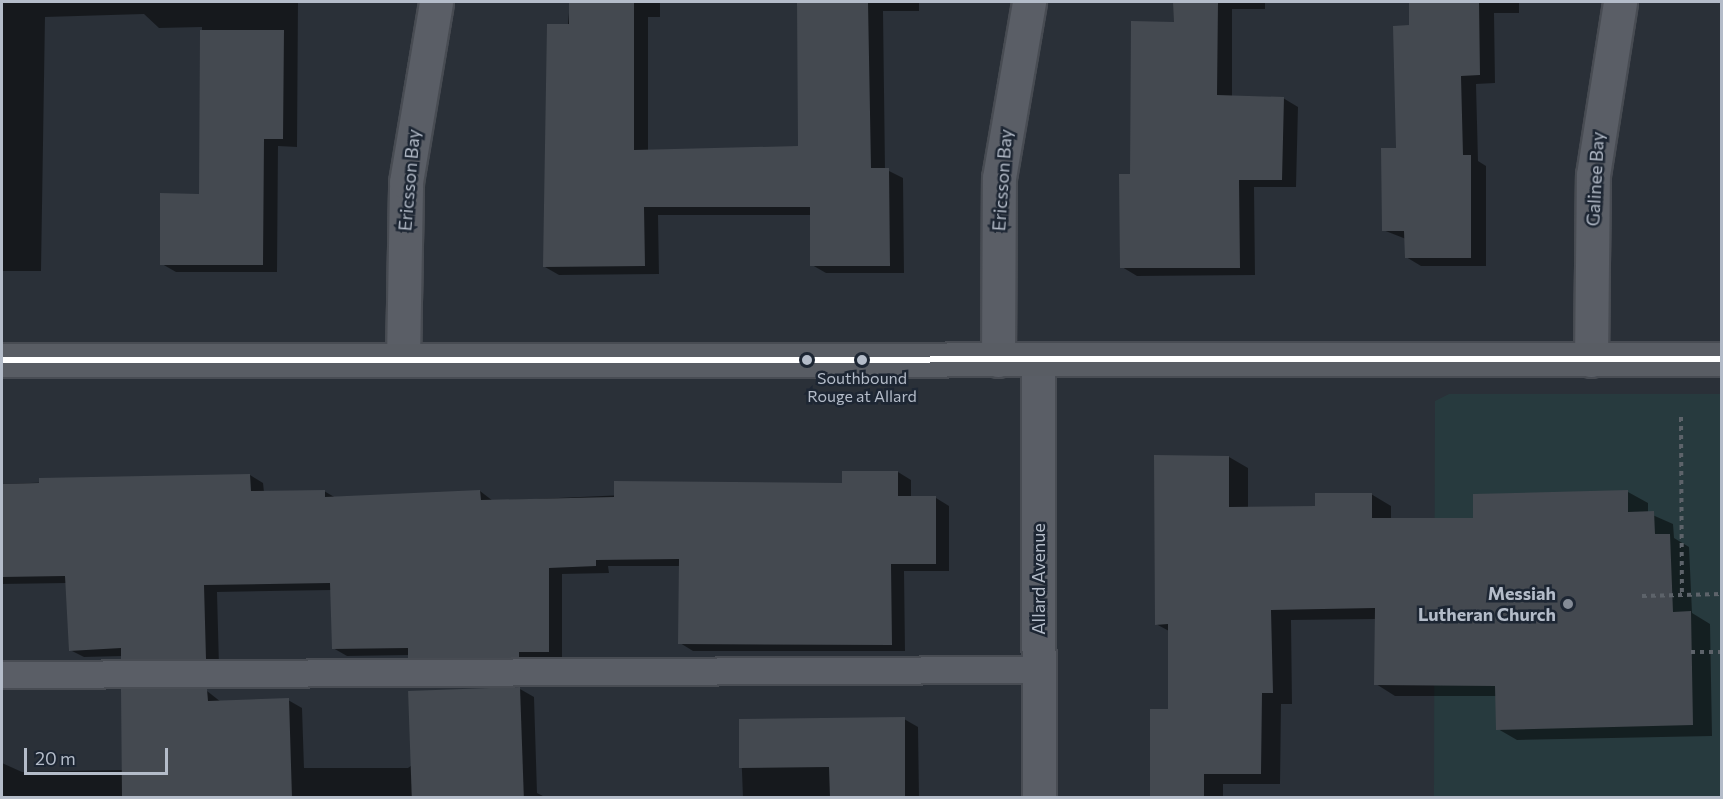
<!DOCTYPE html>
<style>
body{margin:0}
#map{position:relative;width:1723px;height:799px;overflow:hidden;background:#2a3038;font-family:Commissioner,sans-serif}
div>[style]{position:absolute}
.green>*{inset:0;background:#273a3e}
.shadow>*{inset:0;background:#0007;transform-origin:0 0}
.building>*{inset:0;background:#444950;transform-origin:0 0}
.path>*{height:4px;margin-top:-2px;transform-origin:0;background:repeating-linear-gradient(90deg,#5d636a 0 4.5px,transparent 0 9px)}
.roads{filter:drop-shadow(2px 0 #484c53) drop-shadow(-2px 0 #484c53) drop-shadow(0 2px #484c53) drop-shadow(0 -2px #484c53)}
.lane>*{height:26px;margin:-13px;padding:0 13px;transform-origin:13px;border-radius:13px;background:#5a5e66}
.street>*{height:33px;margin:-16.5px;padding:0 16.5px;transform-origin:16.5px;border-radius:16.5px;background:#5a5e66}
.secondary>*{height:33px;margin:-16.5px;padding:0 16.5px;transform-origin:16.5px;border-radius:16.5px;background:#595d64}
.bus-1>*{height:6px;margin:-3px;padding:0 3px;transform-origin:3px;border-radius:3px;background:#fff}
.dots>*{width:16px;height:16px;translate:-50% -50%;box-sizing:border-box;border:3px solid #1d2633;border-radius:50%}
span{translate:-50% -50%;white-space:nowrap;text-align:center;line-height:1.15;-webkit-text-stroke:5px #1d2633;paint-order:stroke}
.bus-label{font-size:16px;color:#b4bcc9}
.street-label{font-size:18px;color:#b4bcc9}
.poi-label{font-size:18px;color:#b4bcc9;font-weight:700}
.right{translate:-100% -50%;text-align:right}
.frame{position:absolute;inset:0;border:3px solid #b4bcc9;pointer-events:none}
.scale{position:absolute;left:24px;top:748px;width:144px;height:27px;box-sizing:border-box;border:3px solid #b4bcc9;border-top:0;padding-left:8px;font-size:18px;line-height:21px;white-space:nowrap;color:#b4bcc9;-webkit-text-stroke:4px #1d2633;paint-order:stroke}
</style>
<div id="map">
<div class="green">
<div style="clip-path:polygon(1449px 394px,1721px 394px,1721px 797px,1434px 798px,1435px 401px)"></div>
</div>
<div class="shadow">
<div style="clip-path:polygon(2px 2px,298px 2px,297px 147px,278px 146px,277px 272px,176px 272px,162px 264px,201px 195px,202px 27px,159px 28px,144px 14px,45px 17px,41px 271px,2px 271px)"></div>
<div style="clip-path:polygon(570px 2px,660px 2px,660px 17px,648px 17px,648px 152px,799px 148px,799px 2px,919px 2px,919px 11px,883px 11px,885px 169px,903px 178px,904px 273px,826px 273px,812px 265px,811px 215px,658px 215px,659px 274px,559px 275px,545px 267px)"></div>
<div style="clip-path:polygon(1175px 2px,1265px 2px,1265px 9px,1232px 9px,1232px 97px,1283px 98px,1298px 107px,1296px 187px,1254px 187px,1255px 275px,1137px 276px,1122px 267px,1131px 175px,1175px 23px)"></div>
<div style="clip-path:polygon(1411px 2px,1519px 2px,1519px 13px,1494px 13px,1495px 83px,1476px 84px,1478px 161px,1486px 166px,1486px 266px,1421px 266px,1406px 257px,1406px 239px,1383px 230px,1398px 149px)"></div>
<div style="left:1720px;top:153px;width:2px;height:49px"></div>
<div style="clip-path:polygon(1229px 457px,1248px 468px,1248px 508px,1316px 508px,1371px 494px,1391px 506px,1391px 520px,1475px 519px,1474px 495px,1628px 492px,1648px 503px,1648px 513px,1673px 524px,1674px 538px,1689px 547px,1692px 613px,1710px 624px,1712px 736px,1517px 740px,1498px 729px,1497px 696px,1395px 696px,1376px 684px,1376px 619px,1291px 620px,1292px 704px,1281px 704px,1280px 784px,1223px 784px,1223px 798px,1152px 798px,1170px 710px,1169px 631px,1156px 624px)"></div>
<div style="clip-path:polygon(898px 472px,911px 480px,911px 498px,936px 498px,949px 506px,949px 571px,904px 571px,905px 651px,693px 651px,680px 643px,680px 566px,608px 566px,609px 573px,562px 574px,562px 659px,532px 659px,532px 664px,423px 665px,410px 655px,347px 656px,333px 648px,332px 590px,217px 592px,219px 666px,136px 666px,123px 656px,84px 657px,70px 650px,67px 583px,2px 584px,2px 484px,250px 475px,263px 483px,264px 492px,324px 491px,336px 498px,480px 491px,493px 501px,844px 485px)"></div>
<div style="clip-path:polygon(520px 689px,534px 697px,537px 793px,547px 798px,2px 798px,2px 763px,22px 772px,123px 770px,207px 691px,221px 702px,288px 700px,302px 708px,304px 768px,408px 768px)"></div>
<div style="clip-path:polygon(904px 719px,918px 727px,919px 798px,743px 798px,740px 720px)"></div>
</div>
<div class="building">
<div style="clip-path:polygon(569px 2px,634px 2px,634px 150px,798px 146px,797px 2px,868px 2px,871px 168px,889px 168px,890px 266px,810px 266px,810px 207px,644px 207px,645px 266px,543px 267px,547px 24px,569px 24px)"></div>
<div style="clip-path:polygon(1173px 2px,1218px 2px,1217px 95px,1284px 97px,1282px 180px,1239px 180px,1240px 268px,1120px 268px,1119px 174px,1130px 174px,1131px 21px,1174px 22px)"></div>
<div style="clip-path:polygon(1409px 2px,1479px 2px,1480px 75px,1461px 76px,1463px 155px,1471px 155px,1471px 258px,1405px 258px,1404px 231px,1382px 231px,1381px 148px,1396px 148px,1393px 26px,1409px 25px)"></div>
<div style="clip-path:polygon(200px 30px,284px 30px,283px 139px,264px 139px,263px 265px,160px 265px,160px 193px,199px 194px)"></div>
<div style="clip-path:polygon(1154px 455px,1229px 456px,1229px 507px,1315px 506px,1315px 493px,1372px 493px,1372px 518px,1473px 518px,1473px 494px,1628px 490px,1628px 512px,1654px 511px,1655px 534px,1670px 534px,1673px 612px,1691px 611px,1693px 725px,1496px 730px,1495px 686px,1374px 685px,1375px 608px,1271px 610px,1273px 693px,1262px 693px,1261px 774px,1204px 774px,1204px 798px,1150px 798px,1150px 709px,1168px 709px,1168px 624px,1155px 625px)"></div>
<div style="clip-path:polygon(842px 471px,898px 471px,898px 496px,936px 496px,936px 564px,891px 564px,892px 645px,678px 644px,679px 559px,596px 560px,596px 566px,549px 568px,549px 652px,519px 652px,519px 658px,408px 658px,408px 648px,332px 649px,330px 583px,204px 585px,206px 659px,121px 659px,121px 648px,69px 651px,65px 576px,2px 577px,2px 484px,39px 483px,39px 478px,250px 474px,251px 491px,325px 490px,325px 497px,480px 490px,481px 500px,614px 497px,614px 481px,842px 483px)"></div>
<div style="left:520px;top:687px;width:111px;height:112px;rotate:88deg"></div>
<div style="clip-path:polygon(121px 689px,207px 689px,208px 701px,289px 698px,292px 798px,122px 798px)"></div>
<div style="clip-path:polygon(905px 717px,905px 798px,830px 798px,829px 767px,739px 768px,739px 719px)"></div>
</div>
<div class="path">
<div style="left:1681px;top:417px;width:178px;rotate:89.7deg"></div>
<div style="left:1642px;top:596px;width:80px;rotate:-1.4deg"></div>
<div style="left:1691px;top:652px;width:31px"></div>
</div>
<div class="roads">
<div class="lane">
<div style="left:2px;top:675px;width:1036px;rotate:-0.28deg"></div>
</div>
<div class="street">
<div style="left:403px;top:360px;width:178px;rotate:-89deg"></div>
<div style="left:406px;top:182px;width:182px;rotate:-80.5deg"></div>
<div style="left:998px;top:360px;width:182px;rotate:-89.7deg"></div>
<div style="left:999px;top:178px;width:179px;rotate:-80.3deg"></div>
<div style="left:1591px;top:360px;width:185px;rotate:-89.4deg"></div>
<div style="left:1593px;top:175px;width:175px;rotate:-81.1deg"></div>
<div style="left:1038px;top:361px;width:437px;rotate:89.9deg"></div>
</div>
<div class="secondary">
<div style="left:2px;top:360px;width:1720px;rotate:-0.03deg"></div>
</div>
</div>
<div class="bus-1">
<div style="left:2px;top:360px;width:1720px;rotate:-0.03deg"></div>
</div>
<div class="dots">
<div style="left:807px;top:360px;background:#b4bcc9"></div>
<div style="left:862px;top:360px;background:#b4bcc9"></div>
<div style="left:1568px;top:604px;background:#848b96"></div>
</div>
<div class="bus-label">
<span style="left:862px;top:387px">Southbound<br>Rouge at Allard</span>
</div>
<div class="street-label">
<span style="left:1595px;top:179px;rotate:-87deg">Galinee Bay</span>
<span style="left:409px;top:180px;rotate:-85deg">Ericsson Bay</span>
<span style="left:1002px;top:180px;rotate:-86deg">Ericsson Bay</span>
<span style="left:1038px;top:579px;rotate:-90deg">Allard Avenue</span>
</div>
<div class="poi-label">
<span class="right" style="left:1556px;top:604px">Messiah<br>Lutheran Church</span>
</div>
<div class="frame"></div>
<div class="scale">20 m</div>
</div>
